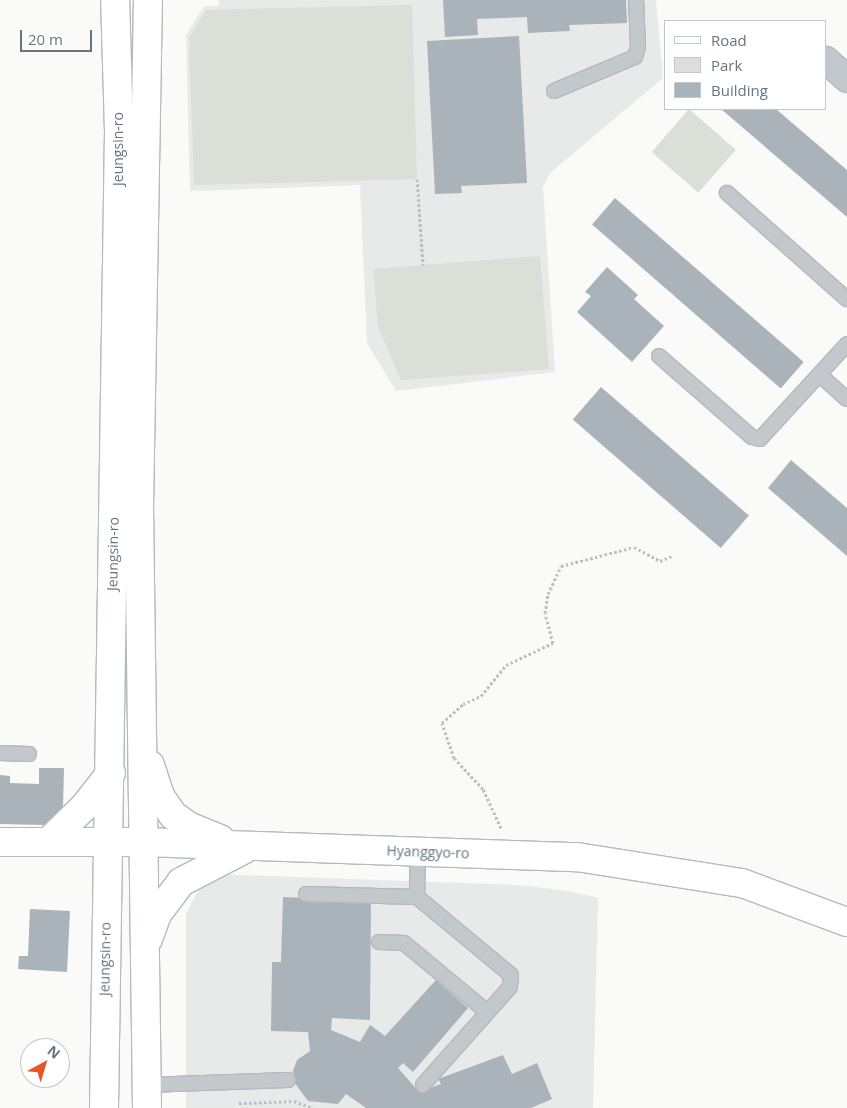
<!DOCTYPE html>
<style>
body{margin:0}
#map{position:relative;width:847px;height:1108px;overflow:hidden;background:#fafaf8;font-family:"Open Sans",sans-serif}
div>[style]{position:absolute}
.built>*{inset:0;background:#e8e9e9}
.green>*{inset:0;background:#dadfd7;transform-origin:0 0}
.building>*{inset:0;background:#aab3b9;transform-origin:0 0}
.path>*{height:3px;margin-top:-1.5px;transform-origin:0;background:repeating-linear-gradient(90deg,#bbbfc2 0 2.5px,transparent 0 5px)}
.roads{filter:drop-shadow(1px 0 #b3babf) drop-shadow(-1px 0 #b3babf) drop-shadow(0 1px #b3babf) drop-shadow(0 -1px #b3babf)}
.lane>*{height:14px;margin:-7px;padding:0 7px;transform-origin:7px;border-radius:7px;background:#c3c8cc}
.street>*{height:26px;margin:-13px;padding:0 13px;transform-origin:13px;border-radius:13px;background:#c3c8cc}
.secondary>*{height:28px;margin:-14px;padding:0 14px;transform-origin:14px;border-radius:14px;background:#fff}
span{translate:-50% -50%;white-space:nowrap;text-align:center;line-height:1.15;-webkit-text-stroke:5px #fff;paint-order:stroke}
.street-label{font-size:14px;color:#657683}
.legend{position:absolute;left:664px;top:20px;width:162px;height:90px;box-sizing:border-box;background:#fff;border:1px solid #c1c8cd;margin:0;padding:6px 9px;list-style:none;font-size:15px;color:#657683}
.legend li{display:flex;align-items:center;gap:10px;height:25px}
.legend b{width:25px;border:1px solid #c1c8cd}
.north{position:absolute;left:20px;top:1038px;width:50px;height:50px;box-sizing:border-box;background:#fff;border:1px solid #c1c8cd;border-radius:50%;rotate:39deg;font-size:14px;font-weight:700;line-height:20px;text-align:center;color:#657683}
.north::after{content:'';display:block;margin:auto;width:18px;height:22px;background:#e4572e;clip-path:polygon(50% 0,100% 100%,50% 72%,0 100%)}
.scale{position:absolute;left:20px;top:30px;width:72px;height:22px;box-sizing:border-box;border:2px solid #657683;border-top:0;padding-left:6px;font-size:15px;line-height:18px;white-space:nowrap;color:#657683;-webkit-text-stroke:4px #fff;paint-order:stroke}
</style>
<div id="map">
<div class="built">
<div style="clip-path:polygon(219px 0,656px 0,663px 78px,550px 173px,543px 187px,555px 372px,396px 391px,367px 343px,360px 185px,190px 191px,186px 35px,204px 6px,219px 6px)"></div>
<div style="clip-path:polygon(214px 874px,518px 885px,569px 891px,598px 898px,593px 1108px,186px 1108px,186px 914px,198px 891px)"></div>
</div>
<div class="green">
<div style="clip-path:polygon(412px 5px,417px 179px,194px 185px,189px 37px,206px 10px)"></div>
<div style="left:689px;top:109px;width:62px;height:57px;rotate:41deg"></div>
<div style="clip-path:polygon(540px 256px,549px 369px,401px 380px,378px 327px,373px 269px)"></div>
</div>
<div class="building">
<div style="clip-path:polygon(443px 0,626px 0,627px 23px,569px 25px,570px 31px,528px 33px,527px 17px,477px 19px,478px 35px,445px 37px)"></div>
<div style="clip-path:polygon(519px 36px,527px 183px,461px 186px,462px 193px,435px 194px,427px 41px)"></div>
<div style="clip-path:polygon(721px 109px,776px 109px,847px 170px,847px 217px)"></div>
<div style="left:615px;top:198px;width:250px;height:35px;rotate:41deg"></div>
<div style="clip-path:polygon(607px 267px,638px 295px,634px 299px,664px 326px,632px 362px,577px 312px,591px 296px,585px 292px)"></div>
<div style="left:601px;top:387px;width:196px;height:43px;rotate:41deg"></div>
<div style="clip-path:polygon(791px 460px,847px 508px,847px 556px,768px 488px)"></div>
<div style="clip-path:polygon(39px 768px,64px 768px,63px 807px,44px 825px,0 824px,0 775px,10px 776px,10px 783px,39px 784px)"></div>
<div style="clip-path:polygon(283px 897px,371px 901px,370px 1020px,332px 1018px,331px 1030px,360px 1042px,370px 1025px,385px 1036px,436px 980px,468px 1008px,413px 1072px,403px 1063px,398px 1068px,419px 1092px,441px 1084px,438px 1079px,503px 1055px,512px 1074px,537px 1063px,552px 1099px,531px 1108px,366px 1108px,346px 1094px,338px 1104px,308px 1101px,294px 1082px,293px 1071px,297px 1060px,310px 1051px,308px 1032px,271px 1031px,272px 962px,281px 962px)"></div>
<div style="clip-path:polygon(30px 909px,70px 911px,67px 972px,18px 969px,19px 956px,28px 956px)"></div>
</div>
<div class="path">
<div style="left:417px;top:179px;width:86px;rotate:86deg"></div>
<div style="left:501px;top:828px;width:43px;rotate:-114.8deg"></div>
<div style="left:483px;top:789px;width:42px;rotate:-133.1deg"></div>
<div style="left:454px;top:758px;width:37px;rotate:-109deg"></div>
<div style="left:442px;top:723px;width:28px;rotate:-42deg"></div>
<div style="left:463px;top:704px;width:20px;rotate:-24deg"></div>
<div style="left:481px;top:696px;width:40px;rotate:-51deg"></div>
<div style="left:506px;top:665px;width:52px;rotate:-25.1deg"></div>
<div style="left:553px;top:643px;width:31px;rotate:-105deg"></div>
<div style="left:545px;top:613px;width:19px;rotate:-81deg"></div>
<div style="left:548px;top:594px;width:31px;rotate:-65deg"></div>
<div style="left:561px;top:566px;width:75px;rotate:-14.6deg"></div>
<div style="left:634px;top:547px;width:30px;rotate:28deg"></div>
<div style="left:660px;top:561px;width:15px;rotate:-23deg"></div>
<div style="left:239px;top:1103px;width:55px;rotate:-2.1deg"></div>
<div style="left:294px;top:1101px;width:20px;rotate:20deg"></div>
</div>
<div class="roads">
<div class="lane">
<div style="left:554px;top:91px;width:88px;rotate:-22.8deg"></div>
<div style="left:635px;top:57px;width:10px;rotate:-73deg"></div>
<div style="left:638px;top:47px;width:47px;rotate:-92.4deg"></div>
<div style="left:727px;top:193px;width:160px;rotate:41.5deg"></div>
<div style="left:659px;top:356px;width:123px;rotate:41.1deg"></div>
<div style="left:752px;top:437px;width:8px;rotate:14deg"></div>
<div style="left:760px;top:439px;width:129px;rotate:-47.5deg"></div>
<div style="left:820px;top:375px;width:36px;rotate:42deg"></div>
<div style="left:0;top:753px;width:29px;rotate:2deg"></div>
<div style="left:306px;top:894px;width:111px;rotate:1.5deg"></div>
<div style="left:417px;top:897px;width:122px;rotate:39.7deg"></div>
<div style="left:511px;top:975px;width:12px;rotate:95deg"></div>
<div style="left:510px;top:987px;width:131px;rotate:131.6deg"></div>
<div style="left:417px;top:897px;width:45px;rotate:-88.7deg"></div>
<div style="left:379px;top:942px;width:25px;rotate:2deg"></div>
<div style="left:404px;top:943px;width:108px;rotate:39.7deg"></div>
<div style="left:146px;top:1085px;width:142px;rotate:-2deg"></div>
</div>
<div class="street">
<div style="left:826px;top:60px;width:28px;rotate:42deg"></div>
</div>
<div class="secondary">
<div style="left:150px;top:765px;width:33px;rotate:72deg"></div>
<div style="left:160px;top:796px;width:23px;rotate:56deg"></div>
<div style="left:173px;top:815px;width:19px;rotate:36deg"></div>
<div style="left:188px;top:826px;width:35px;rotate:22deg"></div>
<div style="left:0;top:842px;width:143px"></div>
<div style="left:143px;top:842px;width:434px;rotate:2deg"></div>
<div style="left:577px;top:857px;width:167px;rotate:9deg"></div>
<div style="left:742px;top:883px;width:112px;rotate:20.4deg"></div>
<div style="left:48px;top:842px;width:52px;rotate:-44.2deg"></div>
<div style="left:85px;top:806px;width:42px;rotate:-51.8deg"></div>
<div style="left:148px;top:939px;width:27px;rotate:-70deg"></div>
<div style="left:157px;top:914px;width:40px;rotate:-53deg"></div>
<div style="left:181px;top:882px;width:70px;rotate:-27.3deg"></div>
<div style="left:104px;top:1108px;width:977px;rotate:-89.12deg"></div>
<div style="left:119px;top:131px;width:131px;rotate:-91.7deg"></div>
<div style="left:147px;top:1108px;width:600px;rotate:-90.76deg"></div>
<div style="left:139px;top:508px;width:508px;rotate:-88.99deg"></div>
</div>
</div>
<div class="street-label">
<span style="left:118px;top:149px;rotate:-90deg">Jeungsin-ro</span>
<span style="left:113px;top:554px;rotate:-89deg">Jeungsin-ro</span>
<span style="left:428px;top:852px;rotate:2deg">Hyanggyo-ro</span>
<span style="left:105px;top:959px;rotate:-89deg">Jeungsin-ro</span>
</div>
<ul class="legend">
<li><b style="height:6px;background:#fff"></b>Road</li>
<li><b style="height:14px;background:#dadfd7"></b>Park</li>
<li><b style="height:14px;background:#aab3b9"></b>Building</li>
</ul>
<div class="north">N</div>
<div class="scale">20 m</div>
</div>
